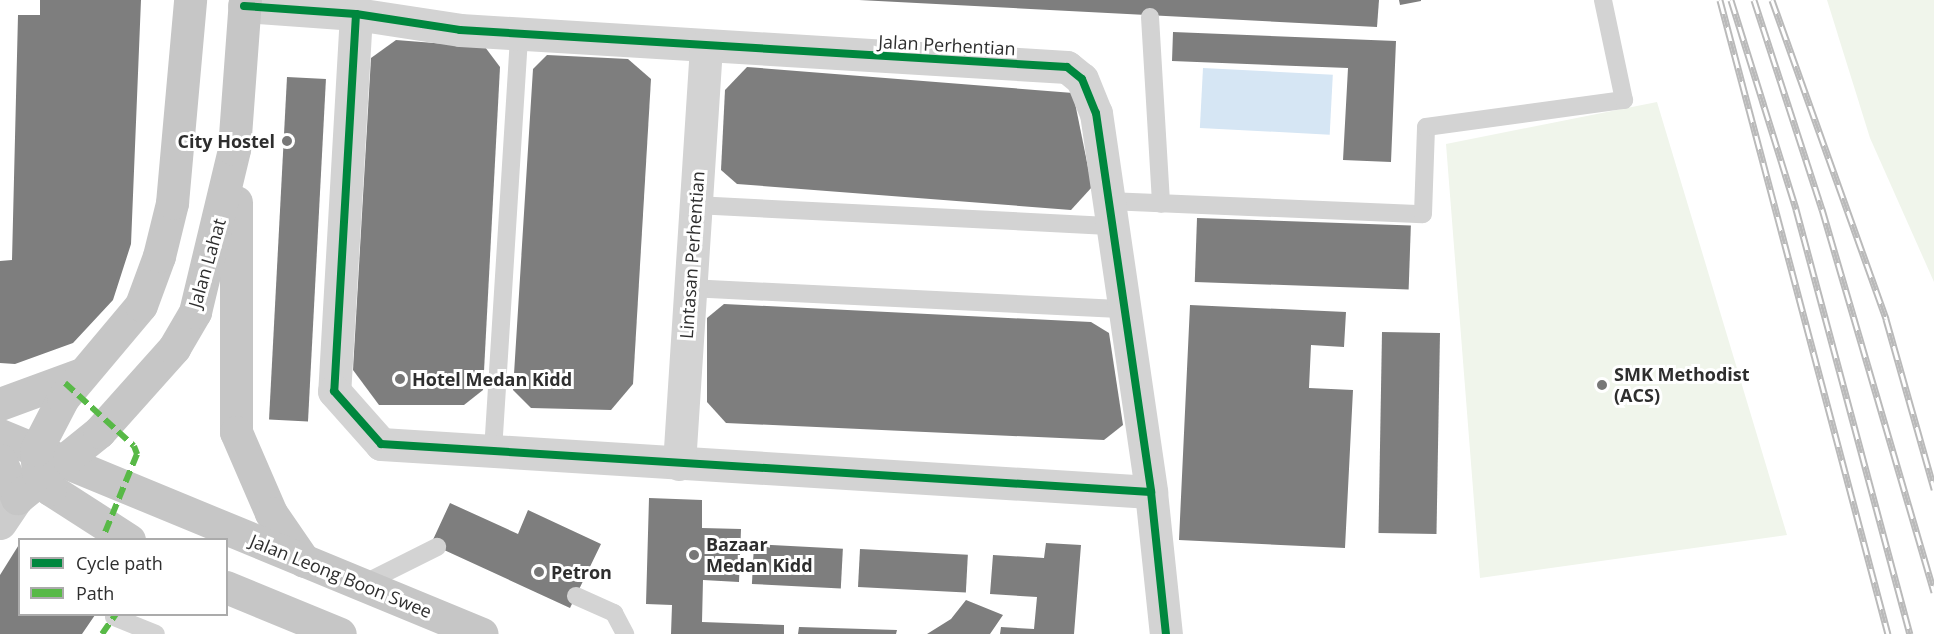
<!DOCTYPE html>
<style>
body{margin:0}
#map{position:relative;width:1934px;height:634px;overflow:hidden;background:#fff;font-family:"Open Sans",sans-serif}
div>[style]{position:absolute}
.green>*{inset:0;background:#f0f5eb}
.water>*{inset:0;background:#d6e6f4;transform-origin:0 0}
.building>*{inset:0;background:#7e7e7e;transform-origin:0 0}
.lane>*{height:18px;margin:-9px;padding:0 9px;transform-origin:9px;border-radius:9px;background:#d3d3d3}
.street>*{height:33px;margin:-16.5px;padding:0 16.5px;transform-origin:16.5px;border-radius:16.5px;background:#d3d3d3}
.secondary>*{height:33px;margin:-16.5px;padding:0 16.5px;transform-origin:16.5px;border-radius:16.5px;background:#ccc}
.primary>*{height:33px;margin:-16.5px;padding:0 16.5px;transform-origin:16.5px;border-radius:16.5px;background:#c6c6c6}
.rail>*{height:7px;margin-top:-3.5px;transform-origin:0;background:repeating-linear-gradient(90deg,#fff 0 14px,#bababa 0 28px);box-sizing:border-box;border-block:2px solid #bababa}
.quiet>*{height:6px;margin-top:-3px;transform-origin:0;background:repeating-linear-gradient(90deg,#58b947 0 12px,transparent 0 18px)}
.cycleway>*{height:8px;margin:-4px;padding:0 4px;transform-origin:4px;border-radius:4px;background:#00873e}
.dots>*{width:16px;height:16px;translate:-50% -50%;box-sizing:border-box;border:3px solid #fff;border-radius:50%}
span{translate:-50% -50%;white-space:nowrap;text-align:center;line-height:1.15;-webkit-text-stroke:6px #fff;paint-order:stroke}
.street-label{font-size:18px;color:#2e2e2e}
.poi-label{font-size:18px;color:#2e2e2e;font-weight:700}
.right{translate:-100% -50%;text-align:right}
.left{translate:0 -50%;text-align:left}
.legend{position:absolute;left:18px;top:538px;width:210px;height:78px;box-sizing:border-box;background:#fff;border:2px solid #ababab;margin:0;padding:8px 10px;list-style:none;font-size:18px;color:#2e2e2e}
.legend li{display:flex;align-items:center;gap:12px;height:30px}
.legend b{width:30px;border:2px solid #ababab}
</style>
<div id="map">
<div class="green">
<div style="clip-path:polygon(1827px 0,1934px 0,1934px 282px,1870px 138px)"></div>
<div style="clip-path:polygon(1657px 102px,1787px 535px,1480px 578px,1446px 144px)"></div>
</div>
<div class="water">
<div style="left:1203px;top:68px;width:130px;height:60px;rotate:3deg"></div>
</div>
<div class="building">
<div style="clip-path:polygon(40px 0,141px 0,131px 244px,113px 300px,73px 343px,15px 364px,0 363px,0 261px,12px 260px,18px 15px,40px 15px)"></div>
<div style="clip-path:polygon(859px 0,1379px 0,1377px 27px)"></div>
<div style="clip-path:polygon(1399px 0,1421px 0,1421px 1px,1400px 5px)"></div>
<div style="clip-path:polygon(1173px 32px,1396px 41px,1391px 162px,1343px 160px,1348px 68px,1172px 61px)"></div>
<div style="clip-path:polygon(396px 40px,485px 47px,500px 67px,483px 390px,464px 405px,379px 405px,353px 370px,371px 58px)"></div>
<div style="clip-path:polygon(547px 55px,628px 59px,651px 79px,633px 384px,611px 410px,531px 408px,513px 390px,533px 69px)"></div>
<div style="clip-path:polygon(747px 67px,1073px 93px,1092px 187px,1071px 210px,737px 184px,721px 170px,725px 90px)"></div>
<div style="left:287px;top:77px;width:39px;height:343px;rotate:3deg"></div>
<div style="left:1197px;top:218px;width:214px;height:64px;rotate:2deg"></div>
<div style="clip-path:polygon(724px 304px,1091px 322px,1109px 333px,1123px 425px,1104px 440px,726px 423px,707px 402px,707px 318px)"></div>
<div style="clip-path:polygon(1190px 305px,1346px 312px,1344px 347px,1311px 345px,1309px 388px,1353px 390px,1345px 548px,1179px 540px)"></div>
<div style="left:1382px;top:332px;width:58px;height:201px;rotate:1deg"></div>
<div style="clip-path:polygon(649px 498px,702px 500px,702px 528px,741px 529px,739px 582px,703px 580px,702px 622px,784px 625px,784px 634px,671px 634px,672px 605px,646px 604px)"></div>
<div style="clip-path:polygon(450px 503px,518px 534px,528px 510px,601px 544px,570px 608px,431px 544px)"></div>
<div style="clip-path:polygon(20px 543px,20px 615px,95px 615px,82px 634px,0 634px,0 575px)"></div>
<div style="clip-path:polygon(1046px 543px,1081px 545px,1074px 634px,1000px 634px,1001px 627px,1034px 629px,1037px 597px,990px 594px,993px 555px,1044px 558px)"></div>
<div style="left:754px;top:544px;width:89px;height:40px;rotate:3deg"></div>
<div style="left:860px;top:549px;width:108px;height:38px;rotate:3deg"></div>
<div style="clip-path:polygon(966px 600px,1003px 615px,990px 634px,927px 634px,951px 619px)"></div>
<div style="clip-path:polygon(799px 627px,897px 630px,896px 634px,798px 634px)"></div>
</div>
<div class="lane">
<div style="left:1150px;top:17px;width:187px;rotate:86.6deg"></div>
<div style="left:1108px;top:201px;width:315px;rotate:2.4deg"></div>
<div style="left:1423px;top:214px;width:87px;rotate:-88deg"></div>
<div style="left:1426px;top:127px;width:200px;rotate:-7.8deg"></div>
<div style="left:1624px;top:100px;width:102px;rotate:-101.9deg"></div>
<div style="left:695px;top:205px;width:419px;rotate:2.9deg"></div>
<div style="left:689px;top:288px;width:436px;rotate:2.8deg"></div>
<div style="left:493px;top:451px;width:418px;rotate:-86.4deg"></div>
<div style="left:363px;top:584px;width:83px;rotate:-26.6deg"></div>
<div style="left:576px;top:596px;width:42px;rotate:24.1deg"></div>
<div style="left:614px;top:613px;width:24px;rotate:62deg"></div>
<div style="left:114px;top:617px;width:45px;rotate:22deg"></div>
</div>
<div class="street">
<div style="left:244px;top:6px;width:112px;rotate:4.1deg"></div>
<div style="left:356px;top:14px;width:105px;rotate:8.7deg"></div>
<div style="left:460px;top:30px;width:608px;rotate:3.49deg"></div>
<div style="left:1067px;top:67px;width:19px;rotate:39deg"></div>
<div style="left:1082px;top:79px;width:37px;rotate:68deg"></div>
<div style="left:1096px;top:113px;width:383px;rotate:81.7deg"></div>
<div style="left:1151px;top:492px;width:143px;rotate:84deg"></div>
<div style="left:356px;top:14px;width:378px;rotate:93.3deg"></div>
<div style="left:334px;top:391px;width:71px;rotate:48.4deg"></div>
<div style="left:381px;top:444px;width:771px;rotate:3.57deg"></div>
<div style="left:679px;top:464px;width:419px;rotate:-86.3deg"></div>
</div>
<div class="secondary">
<div style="left:0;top:523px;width:30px;rotate:-56deg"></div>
</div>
<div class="primary">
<div style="left:236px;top:202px;width:230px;rotate:90deg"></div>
<div style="left:236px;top:432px;width:88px;rotate:66.6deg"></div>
<div style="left:271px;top:513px;width:58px;rotate:55.5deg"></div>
<div style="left:0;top:404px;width:84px;rotate:-20.2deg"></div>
<div style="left:0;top:435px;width:521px;rotate:22.43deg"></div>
<div style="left:0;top:460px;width:42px;rotate:65.9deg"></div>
<div style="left:17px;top:498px;width:105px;rotate:-38.8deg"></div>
<div style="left:99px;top:432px;width:113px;rotate:-48.2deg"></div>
<div style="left:174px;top:348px;width:42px;rotate:-59.7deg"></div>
<div style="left:195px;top:312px;width:168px;rotate:-76.5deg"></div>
<div style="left:234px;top:149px;width:149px;rotate:-85.8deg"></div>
<div style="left:129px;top:540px;width:94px;rotate:-147.2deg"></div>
<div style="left:50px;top:489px;width:20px;rotate:-127deg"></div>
<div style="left:38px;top:473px;width:23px;rotate:-95deg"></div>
<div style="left:36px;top:450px;width:59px;rotate:-62.6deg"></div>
<div style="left:63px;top:398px;width:121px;rotate:-50deg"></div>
<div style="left:141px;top:305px;width:52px;rotate:-69.8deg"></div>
<div style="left:159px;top:256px;width:55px;rotate:-76.2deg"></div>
<div style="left:172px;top:203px;width:204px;rotate:-84.9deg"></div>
<div style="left:226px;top:587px;width:123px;rotate:22.4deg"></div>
</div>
<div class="rail">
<div style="left:1720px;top:0;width:656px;rotate:75.16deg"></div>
<div style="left:1731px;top:0;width:219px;rotate:72.7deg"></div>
<div style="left:1796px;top:209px;width:440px;rotate:75deg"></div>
<div style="left:1754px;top:0;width:220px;rotate:72deg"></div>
<div style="left:1822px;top:209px;width:399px;rotate:73.7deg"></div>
<div style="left:1772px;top:0;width:339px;rotate:70.3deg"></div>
<div style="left:1886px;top:319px;width:177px;rotate:74.2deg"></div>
</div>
<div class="quiet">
<div style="left:65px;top:383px;width:93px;rotate:42.4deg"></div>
<div style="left:134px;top:446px;width:9px;rotate:69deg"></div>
<div style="left:137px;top:454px;width:87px;rotate:112.2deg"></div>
<div style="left:102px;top:634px;width:24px;rotate:-55deg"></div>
</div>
<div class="cycleway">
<div style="left:244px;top:6px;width:112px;rotate:4.1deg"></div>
<div style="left:356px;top:14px;width:105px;rotate:8.7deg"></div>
<div style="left:460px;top:30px;width:608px;rotate:3.49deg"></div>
<div style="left:1067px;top:67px;width:19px;rotate:39deg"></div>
<div style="left:1082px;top:79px;width:37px;rotate:68deg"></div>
<div style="left:1096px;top:113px;width:383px;rotate:81.7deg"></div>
<div style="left:1151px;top:492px;width:143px;rotate:84deg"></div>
<div style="left:356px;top:14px;width:378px;rotate:93.3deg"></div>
<div style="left:334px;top:391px;width:71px;rotate:48.4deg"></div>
<div style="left:381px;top:444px;width:771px;rotate:3.57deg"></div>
</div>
<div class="dots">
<div style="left:287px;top:141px;background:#777"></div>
<div style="left:400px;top:379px;background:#777"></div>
<div style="left:1602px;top:385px;background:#777"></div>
<div style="left:694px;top:555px;background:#777"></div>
<div style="left:539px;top:572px;background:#777"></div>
</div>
<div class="street-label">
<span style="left:947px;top:45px;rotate:3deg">Jalan Perhentian</span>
<span style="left:692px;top:255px;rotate:-86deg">Lintasan Perhentian</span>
<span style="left:207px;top:263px;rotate:-74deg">Jalan Lahat</span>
<span style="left:341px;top:576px;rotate:22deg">Jalan Leong Boon Swee</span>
</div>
<div class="poi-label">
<span class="right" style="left:275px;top:141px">City Hostel</span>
<span class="left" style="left:1614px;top:385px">SMK Methodist<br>(ACS)</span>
<span class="left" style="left:412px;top:379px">Hotel Medan Kidd</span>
<span class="left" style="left:706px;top:555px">Bazaar<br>Medan Kidd</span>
<span class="left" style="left:551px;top:572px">Petron</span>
</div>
<ul class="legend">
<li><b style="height:8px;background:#00873e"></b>Cycle path</li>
<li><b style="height:8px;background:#58b947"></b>Path</li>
</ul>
</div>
